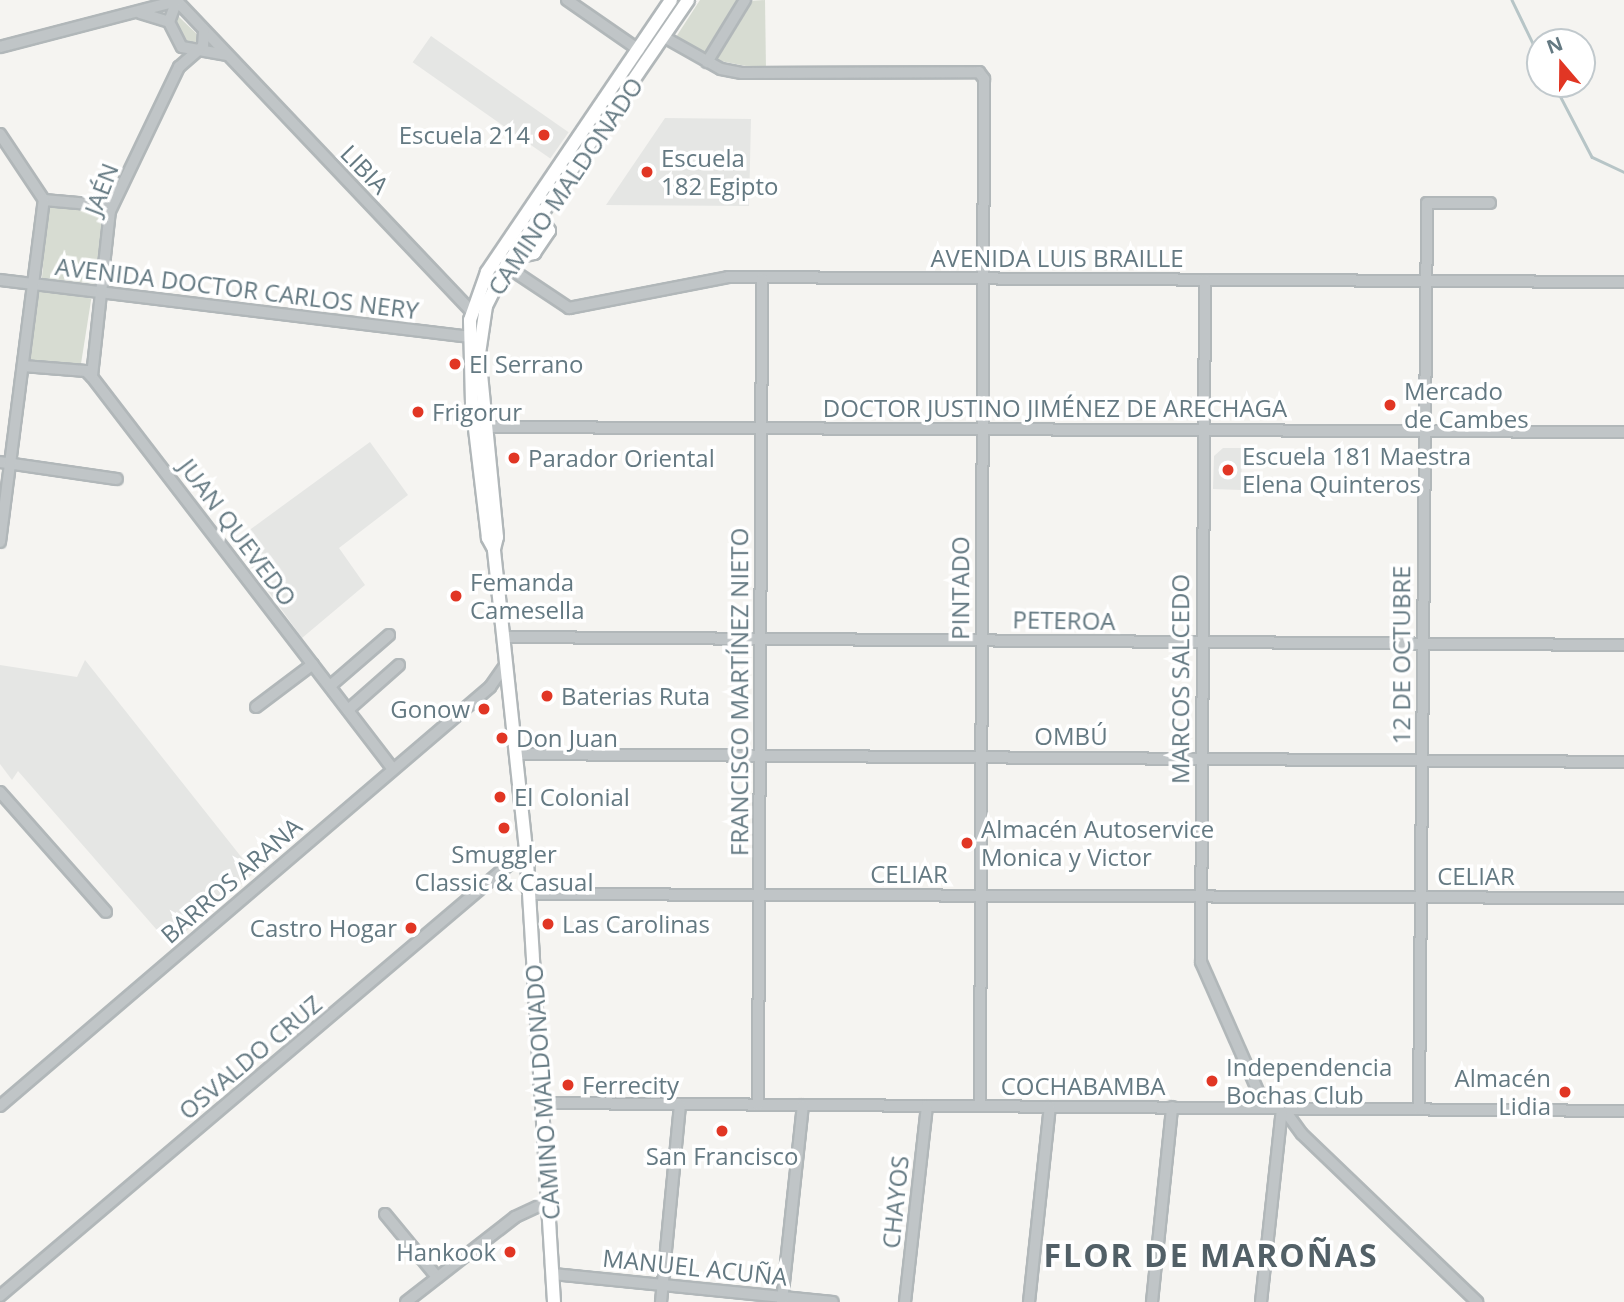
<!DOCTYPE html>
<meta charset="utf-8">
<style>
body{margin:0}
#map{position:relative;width:1624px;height:1302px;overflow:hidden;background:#f5f4f1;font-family:"Open Sans",sans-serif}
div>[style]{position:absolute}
.built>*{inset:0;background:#e5e6e4;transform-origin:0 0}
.green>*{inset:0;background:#d7dcd2;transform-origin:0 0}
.stream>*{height:2.5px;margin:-1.25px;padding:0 1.25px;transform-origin:1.25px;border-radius:1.25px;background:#b7c5c7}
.roads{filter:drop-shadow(2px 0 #b1b7b9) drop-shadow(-2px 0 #b1b7b9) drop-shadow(0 2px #b1b7b9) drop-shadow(0 -2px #b1b7b9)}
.minor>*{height:10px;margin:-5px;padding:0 5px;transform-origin:5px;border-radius:5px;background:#c0c5c7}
.major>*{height:12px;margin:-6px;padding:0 6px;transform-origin:6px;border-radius:6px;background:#fff}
.dots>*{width:19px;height:19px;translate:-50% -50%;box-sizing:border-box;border:4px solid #fff;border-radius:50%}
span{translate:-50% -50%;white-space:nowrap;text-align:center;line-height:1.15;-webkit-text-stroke:7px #fff;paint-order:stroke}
.poi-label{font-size:24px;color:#647982}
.right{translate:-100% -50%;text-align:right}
.left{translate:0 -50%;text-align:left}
.street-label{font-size:24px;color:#647982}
.district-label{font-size:32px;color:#526067;font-weight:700;letter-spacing:2px}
.north{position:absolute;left:1526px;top:28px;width:70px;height:70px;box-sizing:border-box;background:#fff;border:2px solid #c1c9cd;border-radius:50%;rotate:340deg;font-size:19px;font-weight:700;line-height:28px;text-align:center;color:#647982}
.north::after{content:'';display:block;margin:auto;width:24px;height:32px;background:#e13624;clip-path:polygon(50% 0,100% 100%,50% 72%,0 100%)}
</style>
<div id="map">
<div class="built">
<div style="left:431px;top:36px;width:168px;height:32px;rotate:35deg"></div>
<div style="clip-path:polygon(665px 118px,751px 119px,749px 206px,606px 205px)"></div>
<div style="clip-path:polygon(370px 442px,408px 495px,339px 548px,365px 585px,302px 638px,233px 542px)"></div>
<div style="clip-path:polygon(1223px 448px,1242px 448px,1241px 490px,1213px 489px,1214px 456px)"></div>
<div style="clip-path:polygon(85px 660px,254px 873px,170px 945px,18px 771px,12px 780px,0 764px,0 665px,77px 677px)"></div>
</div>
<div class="green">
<div style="clip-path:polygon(700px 0,740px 0,704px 54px,676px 37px)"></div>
<div style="clip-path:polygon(765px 0,766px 70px,715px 60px,749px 1px)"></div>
<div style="clip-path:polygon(176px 14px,202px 39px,202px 45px,187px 45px,173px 22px)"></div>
<div style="clip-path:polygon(53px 205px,98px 208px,104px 212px,96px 284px,42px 278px,47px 210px)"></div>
<div style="left:38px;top:290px;width:54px;height:74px;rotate:9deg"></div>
</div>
<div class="stream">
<div style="left:1512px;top:0;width:64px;rotate:64.2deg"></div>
<div style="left:1554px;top:84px;width:82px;rotate:62.5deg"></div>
<div style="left:1592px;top:157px;width:35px;rotate:25deg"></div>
</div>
<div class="roads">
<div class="minor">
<div style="left:177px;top:0;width:23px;rotate:110deg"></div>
<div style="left:169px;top:22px;width:28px;rotate:63deg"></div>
<div style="left:182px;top:47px;width:46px;rotate:10.1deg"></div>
<div style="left:567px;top:0;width:88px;rotate:34.8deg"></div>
<div style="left:177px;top:1px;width:427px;rotate:46.5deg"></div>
<div style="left:140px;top:13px;width:30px;rotate:17deg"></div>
<div style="left:664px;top:37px;width:65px;rotate:29.3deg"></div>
<div style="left:721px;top:69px;width:21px;rotate:11deg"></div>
<div style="left:742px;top:73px;width:237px;rotate:-0.2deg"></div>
<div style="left:979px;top:72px;width:9px;rotate:54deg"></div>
<div style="left:984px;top:79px;width:1027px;rotate:90.22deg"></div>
<div style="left:0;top:47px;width:183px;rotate:-14.6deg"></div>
<div style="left:707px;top:62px;width:73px;rotate:-58.5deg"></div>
<div style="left:0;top:134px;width:79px;rotate:56.3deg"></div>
<div style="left:44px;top:200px;width:68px;rotate:5deg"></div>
<div style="left:506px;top:266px;width:76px;rotate:33.7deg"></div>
<div style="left:569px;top:308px;width:162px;rotate:-11deg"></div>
<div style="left:728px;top:277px;width:896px;rotate:0.32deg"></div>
<div style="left:0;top:280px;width:471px;rotate:6.9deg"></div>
<div style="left:1205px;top:280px;width:682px;rotate:90.34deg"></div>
<div style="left:1201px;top:962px;width:158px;rotate:66.2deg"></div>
<div style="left:23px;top:366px;width:63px;rotate:4.5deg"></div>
<div style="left:86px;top:371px;width:8px;rotate:45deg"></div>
<div style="left:92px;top:377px;width:494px;rotate:52.5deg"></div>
<div style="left:92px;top:376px;width:166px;rotate:-83.8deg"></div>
<div style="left:110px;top:211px;width:160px;rotate:-64.4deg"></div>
<div style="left:179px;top:67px;width:32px;rotate:-41deg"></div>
<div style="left:203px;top:46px;width:14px;rotate:-86deg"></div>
<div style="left:479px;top:427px;width:1145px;rotate:0.25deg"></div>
<div style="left:0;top:462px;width:118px;rotate:8.3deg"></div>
<div style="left:0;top:542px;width:345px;rotate:-82.7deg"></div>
<div style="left:504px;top:637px;width:1120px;rotate:0.41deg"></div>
<div style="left:330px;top:686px;width:78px;rotate:-40.8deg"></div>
<div style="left:256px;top:707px;width:71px;rotate:-37deg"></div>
<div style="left:348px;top:710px;width:68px;rotate:-41.4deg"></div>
<div style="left:517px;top:754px;width:1107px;rotate:0.41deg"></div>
<div style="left:0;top:792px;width:160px;rotate:48.5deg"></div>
<div style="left:529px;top:894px;width:1095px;rotate:0.21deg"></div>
<div style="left:542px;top:1103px;width:1082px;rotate:0.42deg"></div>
<div style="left:758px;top:1105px;width:826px;rotate:-89.72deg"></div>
<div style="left:0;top:1106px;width:645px;rotate:-40.53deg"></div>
<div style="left:490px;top:687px;width:29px;rotate:-55deg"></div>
<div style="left:1283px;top:1108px;width:32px;rotate:54deg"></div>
<div style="left:1302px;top:1134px;width:243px;rotate:43.8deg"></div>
<div style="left:1419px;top:1108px;width:905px;rotate:-89.49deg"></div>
<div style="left:1427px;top:203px;width:63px"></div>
<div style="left:385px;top:1214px;width:82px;rotate:50.5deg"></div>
<div style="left:553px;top:1274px;width:281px;rotate:5.7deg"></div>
<div style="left:0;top:1296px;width:690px;rotate:-40.29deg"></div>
<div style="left:782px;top:1301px;width:197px;rotate:-83.9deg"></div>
<div style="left:406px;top:1302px;width:138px;rotate:-37.9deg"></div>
<div style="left:515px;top:1217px;width:38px;rotate:-25deg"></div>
<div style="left:661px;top:1302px;width:198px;rotate:-84.5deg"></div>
<div style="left:905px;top:1302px;width:197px;rotate:-83.6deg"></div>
<div style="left:1029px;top:1302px;width:196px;rotate:-83.9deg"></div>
<div style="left:1152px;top:1302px;width:196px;rotate:-84.1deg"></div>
<div style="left:1261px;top:1302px;width:195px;rotate:-83.8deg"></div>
</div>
<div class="major">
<div style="left:512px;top:258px;width:23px;rotate:-13deg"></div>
<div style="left:534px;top:253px;width:27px;rotate:-56deg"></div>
<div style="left:549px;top:231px;width:25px;rotate:-122deg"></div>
<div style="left:494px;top:549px;width:12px;rotate:-76deg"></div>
<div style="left:497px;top:537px;width:184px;rotate:-95.6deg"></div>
<div style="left:479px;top:354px;width:49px;rotate:-81.7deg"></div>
<div style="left:486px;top:306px;width:45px;rotate:-63.4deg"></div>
<div style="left:506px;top:266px;width:322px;rotate:-55.6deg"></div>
<div style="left:554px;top:1302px;width:453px;rotate:-93.5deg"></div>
<div style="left:526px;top:850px;width:303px;rotate:-96.1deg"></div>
<div style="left:494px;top:549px;width:13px;rotate:-119deg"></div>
<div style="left:488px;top:538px;width:136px;rotate:-96.8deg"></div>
<div style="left:472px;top:403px;width:83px;rotate:-91.4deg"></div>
<div style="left:470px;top:320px;width:51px;rotate:-70.5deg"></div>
<div style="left:487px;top:272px;width:328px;rotate:-55.9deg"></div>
</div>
</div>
<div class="dots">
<div style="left:544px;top:135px;background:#e13624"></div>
<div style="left:647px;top:172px;background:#e13624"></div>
<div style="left:455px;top:364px;background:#e13624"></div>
<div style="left:1390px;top:405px;background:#e13624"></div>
<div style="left:418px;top:412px;background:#e13624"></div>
<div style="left:514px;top:458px;background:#e13624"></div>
<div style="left:1228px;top:470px;background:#e13624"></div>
<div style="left:456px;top:596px;background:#e13624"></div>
<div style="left:547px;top:696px;background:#e13624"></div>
<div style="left:484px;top:709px;background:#e13624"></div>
<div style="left:502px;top:738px;background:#e13624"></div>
<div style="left:500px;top:797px;background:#e13624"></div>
<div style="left:504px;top:828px;background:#e13624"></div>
<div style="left:967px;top:843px;background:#e13624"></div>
<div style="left:548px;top:924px;background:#e13624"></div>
<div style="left:411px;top:928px;background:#e13624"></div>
<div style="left:1212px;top:1081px;background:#e13624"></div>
<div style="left:568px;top:1085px;background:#e13624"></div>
<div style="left:1565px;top:1092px;background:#e13624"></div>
<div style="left:722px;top:1131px;background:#e13624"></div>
<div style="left:510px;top:1252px;background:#e13624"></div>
</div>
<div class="poi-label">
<span class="right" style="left:530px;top:135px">Escuela 214</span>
<span class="left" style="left:661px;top:172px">Escuela<br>182 Egipto</span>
<span class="left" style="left:469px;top:364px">El Serrano</span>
<span class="left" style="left:1404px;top:405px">Mercado<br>de Cambes</span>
<span class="left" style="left:432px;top:412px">Frigorur</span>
<span class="left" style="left:1242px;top:470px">Escuela 181 Maestra<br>Elena Quinteros</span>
<span class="left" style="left:528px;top:458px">Parador Oriental</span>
<span class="left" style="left:470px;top:596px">Femanda<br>Camesella</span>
<span class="left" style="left:561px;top:696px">Baterias Ruta</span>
<span class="right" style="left:470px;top:709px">Gonow</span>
<span class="left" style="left:516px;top:738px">Don Juan</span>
<span class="left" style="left:514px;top:797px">El Colonial</span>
<span class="left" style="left:981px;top:843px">Almacén Autoservice<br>Monica y Victor</span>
<span style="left:504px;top:868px">Smuggler<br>Classic &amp; Casual</span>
<span class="left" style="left:562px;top:924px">Las Carolinas</span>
<span class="right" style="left:397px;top:928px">Castro Hogar</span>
<span class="left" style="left:1226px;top:1081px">Independencia<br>Bochas Club</span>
<span class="right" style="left:1551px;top:1092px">Almacén<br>Lidia</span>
<span class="left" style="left:582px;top:1085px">Ferrecity</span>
<span style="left:722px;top:1156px">San Francisco</span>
<span class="right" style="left:496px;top:1252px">Hankook</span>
</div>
<div class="street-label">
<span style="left:365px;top:169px;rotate:46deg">LIBIA</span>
<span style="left:565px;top:186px;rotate:-56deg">CAMINO MALDONADO</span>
<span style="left:101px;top:189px;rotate:-69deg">JAÉN</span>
<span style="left:1057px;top:258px">AVENIDA LUIS BRAILLE</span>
<span style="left:237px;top:288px;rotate:7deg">AVENIDA DOCTOR CARLOS NERY</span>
<span style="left:1055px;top:408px">DOCTOR JUSTINO JIMÉNEZ DE ARECHAGA</span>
<span style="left:238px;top:532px;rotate:53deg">JUAN QUEVEDO</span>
<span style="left:960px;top:588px;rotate:-90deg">PINTADO</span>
<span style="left:1064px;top:620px;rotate:1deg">PETEROA</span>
<span style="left:1401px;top:655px;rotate:-90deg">12 DE OCTUBRE</span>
<span style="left:1180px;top:679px;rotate:-90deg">MARCOS SALCEDO</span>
<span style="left:739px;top:692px;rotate:-90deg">FRANCISCO MARTÍNEZ NIETO</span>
<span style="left:1071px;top:736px">OMBÚ</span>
<span style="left:909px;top:874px">CELIAR</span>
<span style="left:1476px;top:876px">CELIAR</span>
<span style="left:231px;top:880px;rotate:-41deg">BARROS ARANA</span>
<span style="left:250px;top:1057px;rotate:-40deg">OSVALDO CRUZ</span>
<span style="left:1083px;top:1086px">COCHABAMBA</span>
<span style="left:542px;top:1092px;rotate:-94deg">CAMINO MALDONADO</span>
<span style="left:895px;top:1202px;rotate:-84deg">CHAYOS</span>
<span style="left:695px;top:1267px;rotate:6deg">MANUEL ACUÑA</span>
</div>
<div class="district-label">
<span style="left:1211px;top:1255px">FLOR DE MAROÑAS</span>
</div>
<div class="north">N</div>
</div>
